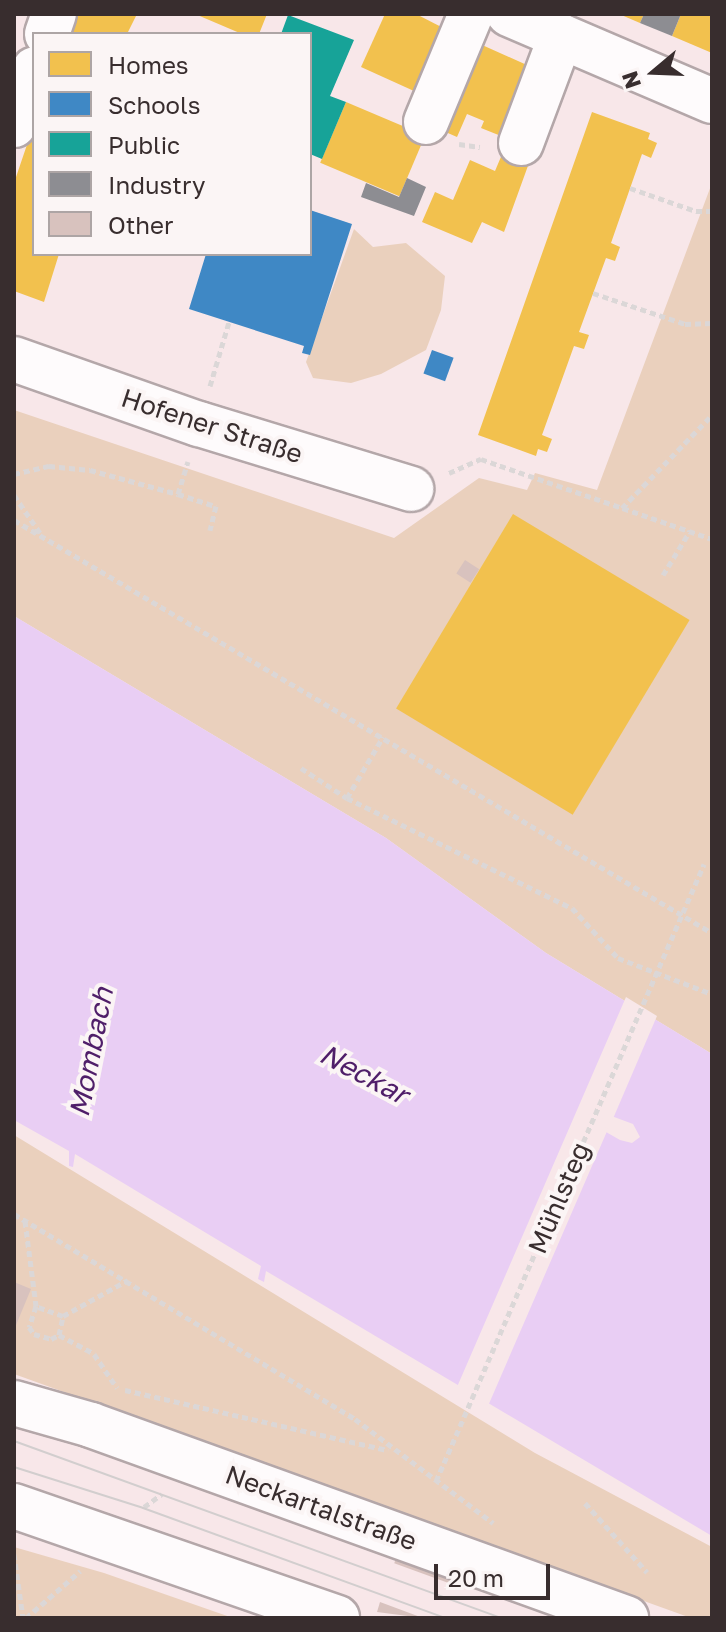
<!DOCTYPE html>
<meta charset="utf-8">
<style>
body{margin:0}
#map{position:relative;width:726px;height:1632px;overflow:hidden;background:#f8e7e9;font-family:"Golos Text",sans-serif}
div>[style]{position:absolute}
.green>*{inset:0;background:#ead0bd}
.water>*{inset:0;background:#e9cef4}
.pier>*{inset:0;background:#f8e7e9}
.homes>*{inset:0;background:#f2c14e;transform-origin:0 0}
.schools>*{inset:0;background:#3f88c5;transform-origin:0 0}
.public>*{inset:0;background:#17a398}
.industry>*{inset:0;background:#8d8d92}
.building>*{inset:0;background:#d8c2be;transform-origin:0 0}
.path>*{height:5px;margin-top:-2.5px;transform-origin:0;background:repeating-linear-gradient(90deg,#dbd7d7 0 6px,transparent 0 10px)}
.roads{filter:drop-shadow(2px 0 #b4a7a9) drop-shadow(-2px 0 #b4a7a9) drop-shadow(0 2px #b4a7a9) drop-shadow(0 -2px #b4a7a9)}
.minor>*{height:44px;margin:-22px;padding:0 22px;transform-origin:22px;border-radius:22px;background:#fefbfc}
.major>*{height:44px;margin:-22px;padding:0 22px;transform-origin:22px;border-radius:22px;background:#fefbfc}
.tram>*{height:2px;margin:-1px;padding:0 1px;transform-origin:1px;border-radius:1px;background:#d2cece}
.path-bridge>*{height:5px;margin-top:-2.5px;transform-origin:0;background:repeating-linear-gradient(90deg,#dbd7d7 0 6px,transparent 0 10px)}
span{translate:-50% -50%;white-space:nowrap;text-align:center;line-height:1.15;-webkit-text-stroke:8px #fbf5f5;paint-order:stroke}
.street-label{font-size:26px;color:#382d2e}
.water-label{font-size:28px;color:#4f1e69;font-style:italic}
.frame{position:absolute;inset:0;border:16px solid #382d2e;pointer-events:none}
.legend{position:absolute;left:32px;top:32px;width:280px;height:224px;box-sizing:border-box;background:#fbf5f5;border:2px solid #ada5a5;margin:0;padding:10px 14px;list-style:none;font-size:24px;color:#382d2e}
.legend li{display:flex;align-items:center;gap:16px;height:40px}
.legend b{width:40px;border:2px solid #ada5a5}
.north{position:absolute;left:614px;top:32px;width:80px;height:80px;-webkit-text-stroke:6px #fbf5f5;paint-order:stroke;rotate:251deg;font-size:22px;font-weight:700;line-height:32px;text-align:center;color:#382d2e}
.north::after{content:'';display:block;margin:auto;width:28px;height:36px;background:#382d2e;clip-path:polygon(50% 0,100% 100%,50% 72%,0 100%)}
.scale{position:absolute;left:434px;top:1564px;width:116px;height:36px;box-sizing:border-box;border:4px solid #382d2e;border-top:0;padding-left:10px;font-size:24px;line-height:28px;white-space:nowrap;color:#382d2e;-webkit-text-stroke:6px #fbf5f5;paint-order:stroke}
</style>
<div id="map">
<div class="green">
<div style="clip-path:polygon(712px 183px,712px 1054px,546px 953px,386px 838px,14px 616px,14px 410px,394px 538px,479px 478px,527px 490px,535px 473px,597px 490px)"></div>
<div style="clip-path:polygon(354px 229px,373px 247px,406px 243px,445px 276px,441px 310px,426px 350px,381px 374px,351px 383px,313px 378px,306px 362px)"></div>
<div style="clip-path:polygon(14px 1135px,535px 1453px,712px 1547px,712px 1618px,691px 1618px,14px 1374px)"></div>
<div style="clip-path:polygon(14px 1547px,104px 1573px,233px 1618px,14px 1618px)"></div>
</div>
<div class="water">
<div style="clip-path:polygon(evenodd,14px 616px,386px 838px,546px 953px,712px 1054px,712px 1536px,266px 1271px,264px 1282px,258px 1279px,261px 1266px,75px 1154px,73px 1167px,69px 1166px,69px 1151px,14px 1120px,14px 616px,590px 1108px,633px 1124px,640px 1137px,632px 1143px,620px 1140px,585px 1120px,583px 1109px,590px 1108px)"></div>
</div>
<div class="pier">
<div style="clip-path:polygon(626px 997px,657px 1016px,612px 1121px,586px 1113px,608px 1129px,488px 1406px,457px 1387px)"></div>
</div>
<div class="homes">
<div style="clip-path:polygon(72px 14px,137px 14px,127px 34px,65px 34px)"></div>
<div style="clip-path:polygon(195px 14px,267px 14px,259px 34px,242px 34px)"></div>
<div style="clip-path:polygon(385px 14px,416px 14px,453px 33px,425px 96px,361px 67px)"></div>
<div style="clip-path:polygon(619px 14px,644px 14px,640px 23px)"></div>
<div style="clip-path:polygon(681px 14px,712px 14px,712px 53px,672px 36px)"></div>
<div style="clip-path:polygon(471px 40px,538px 70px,501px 136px,481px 128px,484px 121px,467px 114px,457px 137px,434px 127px)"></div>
<div style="left:346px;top:102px;width:86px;height:66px;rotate:23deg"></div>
<div style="clip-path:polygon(592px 112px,650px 133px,648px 139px,657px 143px,651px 158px,642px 154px,611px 243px,620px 247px,615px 261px,606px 258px,579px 332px,589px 335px,584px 349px,574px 346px,542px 435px,552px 439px,547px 452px,538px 449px,536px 456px,478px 435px)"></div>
<div style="clip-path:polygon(33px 127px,34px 254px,59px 254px,44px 302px,14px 291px,14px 183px)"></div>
<div style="clip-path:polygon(503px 152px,529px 163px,504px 232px,482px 222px,472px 243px,422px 222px,435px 192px,453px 200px,470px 160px,495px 171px)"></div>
<div style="left:513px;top:514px;width:206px;height:227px;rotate:31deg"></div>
</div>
<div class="schools">
<div style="clip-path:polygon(310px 210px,352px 224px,310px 355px,302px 353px,304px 346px,189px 309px,206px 254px,310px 254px)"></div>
<div style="left:432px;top:350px;width:23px;height:25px;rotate:20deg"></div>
</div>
<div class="public">
<div style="clip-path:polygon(288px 15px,354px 40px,330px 96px,346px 102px,322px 159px,310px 154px,310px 34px,281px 34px)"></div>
</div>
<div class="industry">
<div style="clip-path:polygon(644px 14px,681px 14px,672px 36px,640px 23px)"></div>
<div style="clip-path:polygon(407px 178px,426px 187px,414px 216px,361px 197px,366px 183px,399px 197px)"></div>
</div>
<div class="building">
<div style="left:465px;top:560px;width:17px;height:16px;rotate:33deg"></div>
<div style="clip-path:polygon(14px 1282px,31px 1289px,14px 1330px)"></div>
<div style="left:398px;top:1553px;width:71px;height:11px;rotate:20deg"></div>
<div style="clip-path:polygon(380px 1602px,423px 1618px,377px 1612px)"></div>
</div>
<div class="path">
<div style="left:459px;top:144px;width:21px;rotate:8deg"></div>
<div style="left:630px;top:188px;width:70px;rotate:19.2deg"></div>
<div style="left:696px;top:211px;width:16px"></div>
<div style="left:593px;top:293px;width:97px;rotate:18.6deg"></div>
<div style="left:685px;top:324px;width:27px;rotate:-2deg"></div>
<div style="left:210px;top:386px;width:67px;rotate:-73.5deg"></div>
<div style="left:449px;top:473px;width:35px;rotate:-24deg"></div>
<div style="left:481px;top:459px;width:244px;rotate:19.1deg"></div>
<div style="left:14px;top:474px;width:36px;rotate:-13deg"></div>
<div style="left:49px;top:466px;width:41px;rotate:5.6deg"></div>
<div style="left:90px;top:470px;width:91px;rotate:15.3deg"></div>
<div style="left:178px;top:494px;width:34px;rotate:-73deg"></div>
<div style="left:178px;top:494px;width:40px;rotate:18deg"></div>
<div style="left:216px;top:506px;width:25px;rotate:104deg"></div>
<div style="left:14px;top:495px;width:46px;rotate:55.6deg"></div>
<div style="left:622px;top:508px;width:129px;rotate:-45.9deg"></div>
<div style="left:14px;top:520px;width:811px;rotate:30.61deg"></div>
<div style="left:663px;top:575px;width:52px;rotate:-58.5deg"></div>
<div style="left:301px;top:768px;width:55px;rotate:33.1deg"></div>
<div style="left:347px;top:798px;width:250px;rotate:26.1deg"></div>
<div style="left:572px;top:908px;width:68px;rotate:47.4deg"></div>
<div style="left:618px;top:958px;width:101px;rotate:21deg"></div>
<div style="left:347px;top:798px;width:71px;rotate:-59.5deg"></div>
<div style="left:671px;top:940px;width:83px;rotate:-66.5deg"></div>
<div style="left:14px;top:1214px;width:398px;rotate:31deg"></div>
<div style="left:355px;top:1419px;width:173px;rotate:37deg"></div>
<div style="left:25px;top:1221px;width:86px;rotate:82.6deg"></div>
<div style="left:63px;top:1316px;width:74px;rotate:-29deg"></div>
<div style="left:59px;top:1335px;width:19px;rotate:-78deg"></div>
<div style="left:63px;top:1316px;width:29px;rotate:-160deg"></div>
<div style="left:36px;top:1306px;width:22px;rotate:108deg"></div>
<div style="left:29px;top:1327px;width:9px;rotate:54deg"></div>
<div style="left:34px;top:1334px;width:18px;rotate:16deg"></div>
<div style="left:51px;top:1339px;width:9px;rotate:-27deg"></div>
<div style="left:59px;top:1335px;width:40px;rotate:28deg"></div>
<div style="left:94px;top:1354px;width:41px;rotate:55.9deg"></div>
<div style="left:125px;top:1390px;width:270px;rotate:12.9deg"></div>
<div style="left:436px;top:1481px;width:20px;rotate:-66deg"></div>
<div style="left:585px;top:1503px;width:93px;rotate:48.1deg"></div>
<div style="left:144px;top:1507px;width:22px;rotate:-36deg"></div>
<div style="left:14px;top:1554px;width:65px;rotate:82deg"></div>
<div style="left:26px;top:1618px;width:72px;rotate:-41deg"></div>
</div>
<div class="roads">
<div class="minor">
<div style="left:47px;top:34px;width:21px;rotate:-71deg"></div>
<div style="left:426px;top:122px;width:117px;rotate:-67.4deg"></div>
<div style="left:14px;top:125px;width:59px;rotate:-70deg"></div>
<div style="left:521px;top:143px;width:114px;rotate:-69.5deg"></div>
<div style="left:14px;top:359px;width:196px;rotate:19.4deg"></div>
<div style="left:199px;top:424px;width:222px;rotate:17deg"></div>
</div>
<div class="major">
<div style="left:509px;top:14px;width:221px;rotate:23.2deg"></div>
<div style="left:14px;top:1403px;width:80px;rotate:15.9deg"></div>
<div style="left:91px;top:1425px;width:569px;rotate:19.84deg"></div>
<div style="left:14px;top:1506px;width:342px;rotate:19.1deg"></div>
</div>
</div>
<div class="tram">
<div style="left:14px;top:1441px;width:518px;rotate:19.97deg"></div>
<div style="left:14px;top:1467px;width:135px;rotate:17.6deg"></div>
<div style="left:143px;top:1508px;width:322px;rotate:20deg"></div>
</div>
<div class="path-bridge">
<div style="left:444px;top:1463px;width:570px;rotate:-66.54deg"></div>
</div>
<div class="street-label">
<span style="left:212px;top:426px;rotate:18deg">Hofener Straße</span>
<span style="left:559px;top:1198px;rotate:-67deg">Mühlsteg</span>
<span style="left:321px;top:1508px;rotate:20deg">Neckartalstraße</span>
</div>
<div class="water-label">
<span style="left:91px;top:1052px;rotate:-79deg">Mombach</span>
<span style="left:364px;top:1074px;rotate:28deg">Neckar</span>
</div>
<div class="frame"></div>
<ul class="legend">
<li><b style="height:22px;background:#f2c14e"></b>Homes</li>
<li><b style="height:22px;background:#3f88c5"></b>Schools</li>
<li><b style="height:22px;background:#17a398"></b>Public</li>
<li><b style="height:22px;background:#8d8d92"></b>Industry</li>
<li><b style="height:22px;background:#d8c2be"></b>Other</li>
</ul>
<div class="north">N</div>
<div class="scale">20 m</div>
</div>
